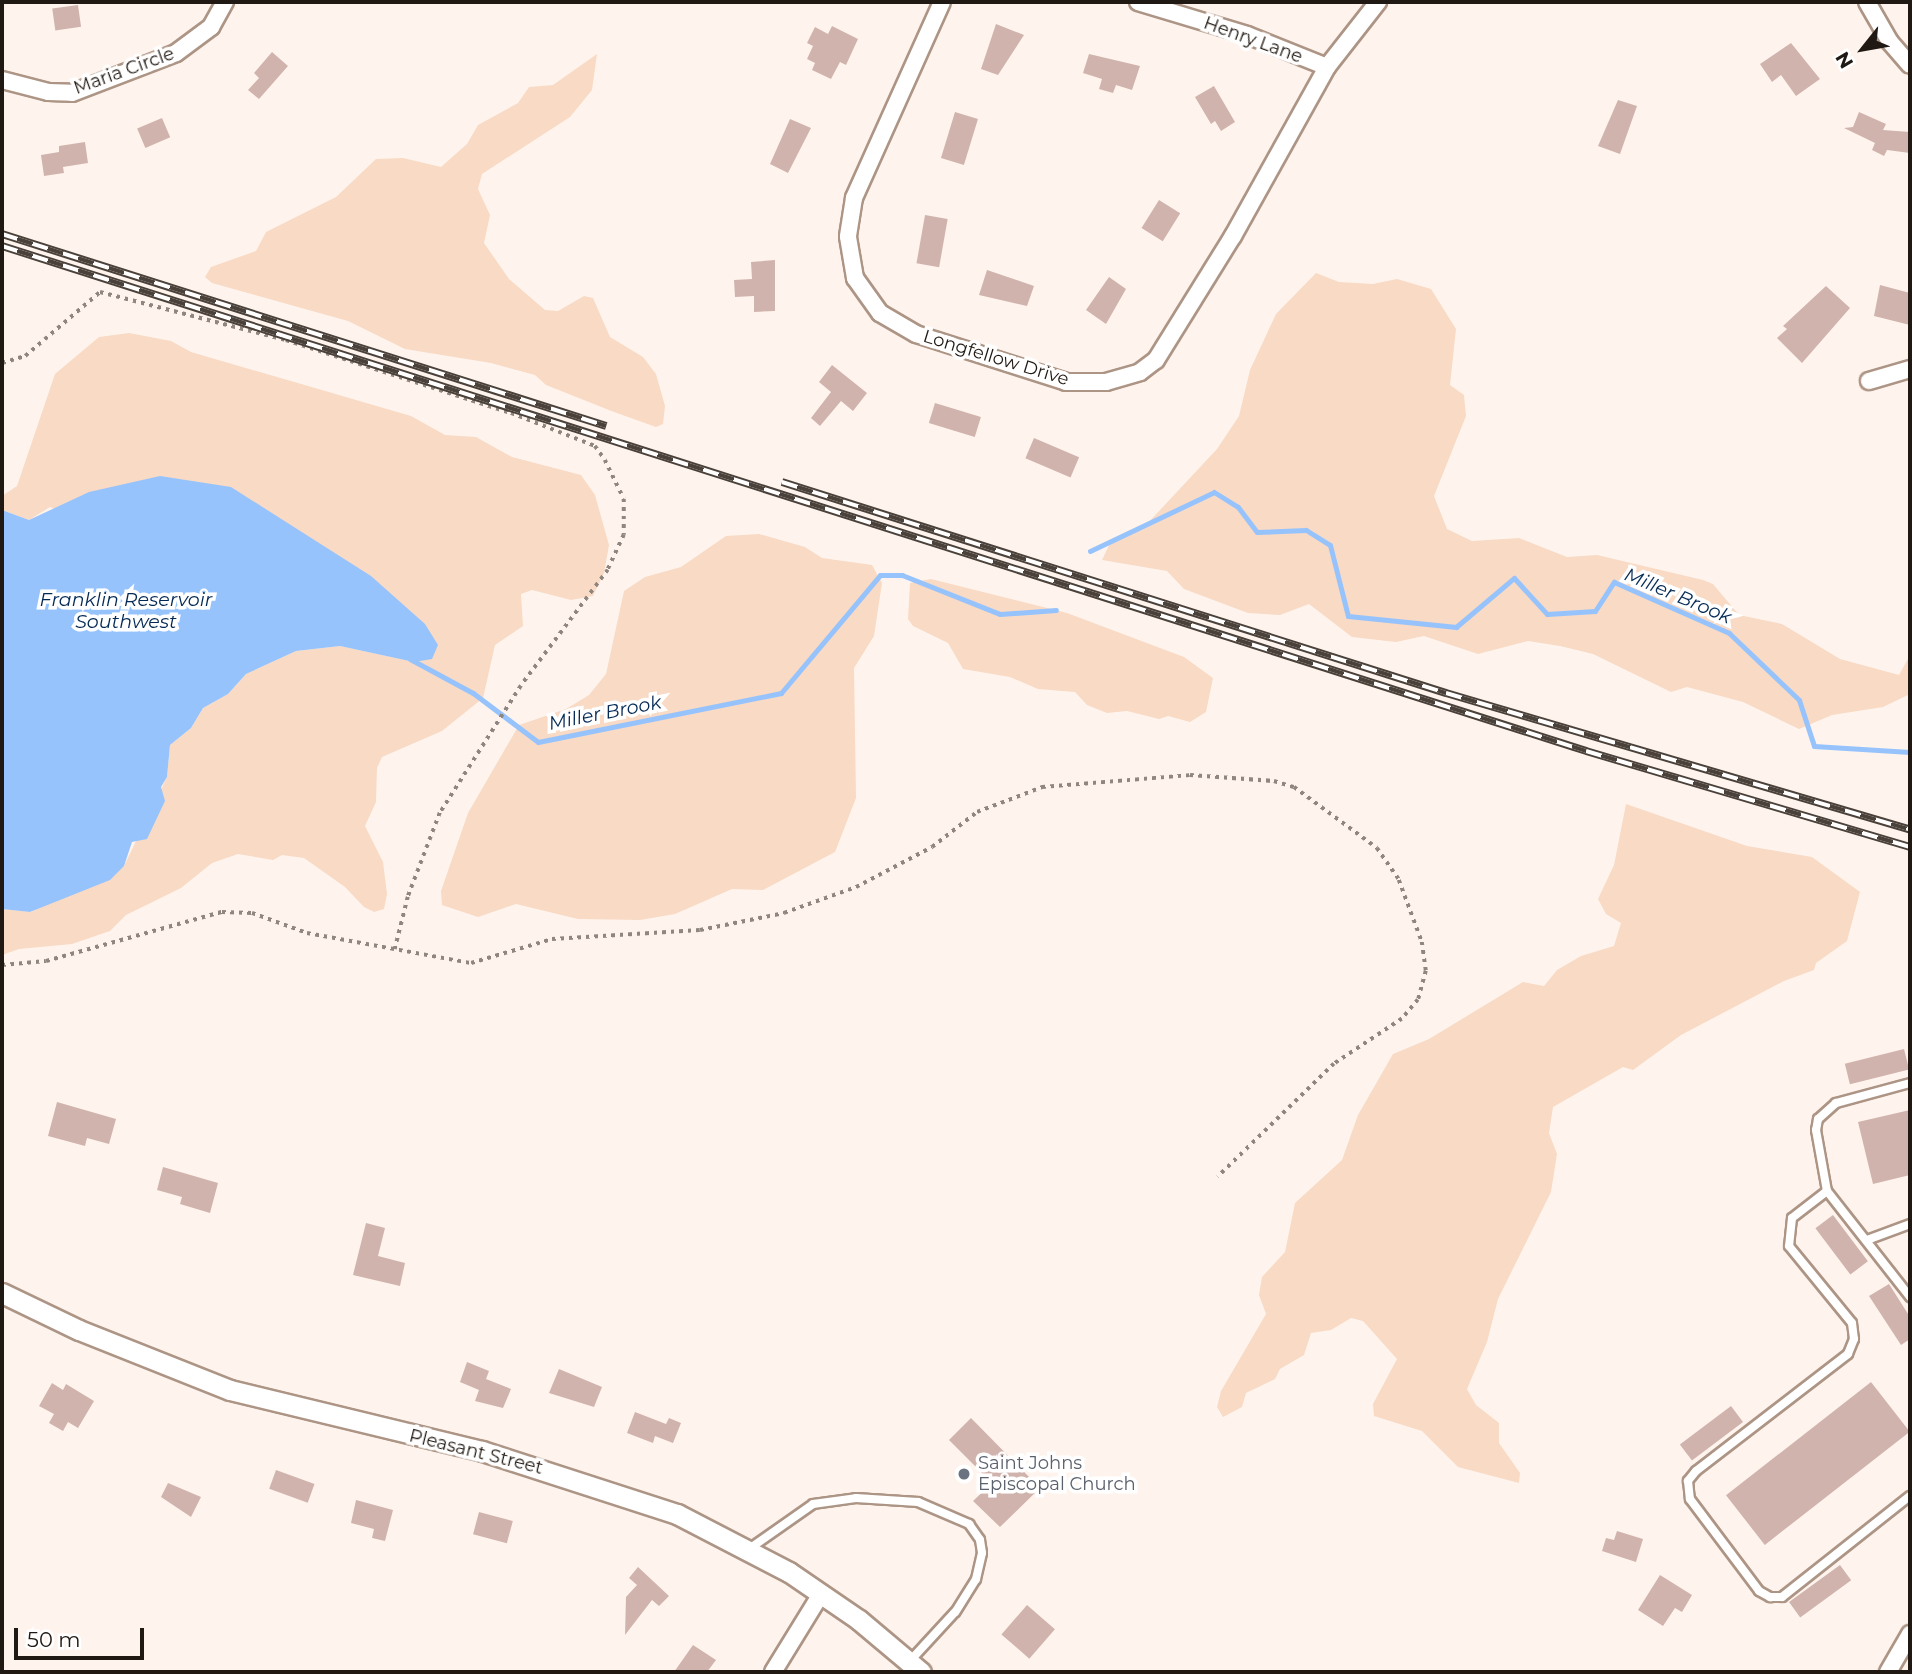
<!DOCTYPE html>
<style>
body{margin:0}
#map{position:relative;width:1912px;height:1674px;overflow:hidden;background:#fef4ed;font-family:Montserrat,sans-serif}
div>[style]{position:absolute}
.green>*{inset:0;background:#f8dac5}
.water>*{inset:0;background:#97c3fc}
.stream>*{height:5px;margin:-2.5px;padding:0 2.5px;transform-origin:2.5px;border-radius:2.5px;background:#97c3fc}
.building>*{inset:0;background:#d1b3ad;transform-origin:0 0}
.path>*{height:3.5px;margin-top:-1.75px;transform-origin:0;background:repeating-linear-gradient(90deg,#8f867f 0 3.5px,transparent 0 8.5px)}
.roads{filter:drop-shadow(2px 0 #ad9586) drop-shadow(-2px 0 #ad9586) drop-shadow(0 2px #ad9586) drop-shadow(0 -2px #ad9586)}
.service>*{height:8px;margin:-4px;padding:0 4px;transform-origin:4px;border-radius:4px;background:#fff}
.minor>*{height:16px;margin:-8px;padding:0 8px;transform-origin:8px;border-radius:8px;background:#fff}
.tertiary>*{height:19px;margin:-9.5px;padding:0 9.5px;transform-origin:9.5px;border-radius:9.5px;background:#fff}
.rail>*{height:8px;margin-top:-4px;transform-origin:0;background:repeating-linear-gradient(90deg,#fff 0 16px,#4a413b 0 32px);box-sizing:border-box;border-block:2px solid #4a413b}
.dots>*{width:19px;height:19px;translate:-50% -50%;box-sizing:border-box;border:4px solid #fff;border-radius:50%}
span{translate:-50% -50%;white-space:nowrap;text-align:center;line-height:1.15;-webkit-text-stroke:7px #fff;paint-order:stroke}
.street-label{font-size:18px;color:#201812}
.worship-label{font-size:18px;color:#5b616d}
.left{translate:0 -50%;text-align:left}
.water-label{font-size:19px;color:#042954;font-style:italic}
.frame{position:absolute;inset:0;border:4px solid #201812;pointer-events:none}
.north{position:absolute;left:1828px;top:14px;width:70px;height:70px;-webkit-text-stroke:5px #fff;paint-order:stroke;rotate:239deg;font-size:19px;font-weight:700;line-height:28px;text-align:center;color:#201812}
.north::after{content:'';display:block;margin:auto;width:24px;height:32px;background:#201812;clip-path:polygon(50% 0,100% 100%,50% 72%,0 100%)}
.scale{position:absolute;left:14px;top:1628px;width:130px;height:32px;box-sizing:border-box;border:4px solid #201812;border-top:0;padding-left:9px;font-size:21px;line-height:24px;white-space:nowrap;color:#201812;-webkit-text-stroke:5px #fff;paint-order:stroke}
</style>
<div id="map">
<div class="green">
<div style="clip-path:polygon(597px 54px,592px 90px,570px 117px,482px 174px,478px 189px,490px 215px,484px 243px,509px 279px,545px 310px,558px 311px,584px 296px,593px 298px,610px 337px,643px 357px,656px 374px,665px 406px,663px 424px,656px 427px,614px 412px,546px 385px,535px 375px,491px 363px,405px 349px,348px 321px,212px 283px,205px 277px,211px 267px,256px 251px,266px 232px,336px 197px,376px 159px,403px 158px,441px 167px,467px 144px,478px 125px,518px 103px,529px 87px,553px 85px)"></div>
<div style="clip-path:polygon(1316px 273px,1339px 282px,1373px 284px,1397px 279px,1431px 289px,1456px 329px,1450px 385px,1464px 395px,1466px 416px,1434px 496px,1447px 529px,1472px 541px,1519px 538px,1567px 557px,1597px 555px,1703px 580px,1713px 584px,1739px 615px,1782px 624px,1840px 659px,1899px 675px,1910px 655px,1910px 694px,1883px 707px,1832px 715px,1799px 729px,1743px 702px,1687px 687px,1671px 692px,1593px 654px,1560px 646px,1528px 641px,1478px 654px,1424px 636px,1396px 642px,1352px 637px,1309px 604px,1280px 615px,1248px 613px,1184px 589px,1167px 571px,1102px 560px,1112px 539px,1146px 525px,1217px 449px,1239px 416px,1250px 370px,1276px 314px)"></div>
<div style="clip-path:polygon(129px 333px,171px 341px,191px 352px,411px 416px,445px 435px,476px 437px,512px 457px,581px 475px,595px 495px,609px 545px,604px 573px,593px 596px,571px 600px,532px 590px,521px 594px,523px 626px,495px 645px,483px 698px,442px 731px,382px 757px,377px 768px,376px 802px,365px 826px,383px 862px,387px 894px,384px 909px,374px 912px,364px 907px,345px 887px,304px 858px,282px 855px,273px 860px,238px 854px,212px 863px,181px 888px,126px 915px,110px 931px,72px 944px,19px 949px,2px 955px,2px 909px,31px 912px,124px 866px,167px 777px,170px 745px,191px 728px,203px 708px,228px 694px,246px 674px,296px 651px,340px 646px,415px 662px,50px 507px,29px 520px,2px 510px,2px 496px,17px 486px,55px 374px,99px 337px)"></div>
<div style="clip-path:polygon(759px 534px,805px 547px,822px 558px,872px 565px,882px 583px,874px 636px,854px 668px,856px 798px,835px 852px,763px 890px,732px 889px,675px 914px,640px 920px,578px 919px,516px 904px,478px 917px,442px 905px,441px 891px,468px 813px,519px 725px,566px 709px,589px 695px,606px 674px,624px 591px,645px 577px,681px 567px,726px 536px)"></div>
<div style="clip-path:polygon(931px 579px,1067px 613px,1184px 657px,1213px 678px,1206px 712px,1190px 722px,1168px 716px,1159px 719px,1127px 711px,1107px 713px,1087px 705px,1075px 692px,1038px 689px,1010px 677px,963px 669px,948px 643px,913px 626px,908px 619px,910px 583px)"></div>
<div style="clip-path:polygon(1626px 804px,1747px 846px,1812px 857px,1860px 892px,1847px 941px,1816px 963px,1814px 970px,1784px 981px,1681px 1035px,1633px 1070px,1623px 1067px,1553px 1107px,1549px 1133px,1557px 1154px,1551px 1192px,1498px 1299px,1487px 1342px,1467px 1389px,1476px 1405px,1499px 1423px,1499px 1443px,1520px 1473px,1519px 1483px,1458px 1467px,1422px 1431px,1374px 1416px,1373px 1404px,1397px 1359px,1363px 1321px,1351px 1318px,1331px 1330px,1311px 1333px,1304px 1355px,1280px 1369px,1275px 1379px,1246px 1393px,1242px 1407px,1223px 1417px,1217px 1407px,1221px 1391px,1266px 1314px,1259px 1295px,1262px 1277px,1285px 1252px,1295px 1203px,1342px 1160px,1358px 1115px,1393px 1054px,1429px 1039px,1523px 982px,1544px 986px,1557px 970px,1581px 956px,1614px 946px,1621px 923px,1606px 914px,1598px 899px,1614px 865px)"></div>
</div>
<div class="water">
<div style="clip-path:polygon(160px 476px,231px 487px,371px 576px,425px 624px,438px 645px,432px 659px,414px 662px,340px 646px,296px 651px,246px 674px,228px 694px,203px 708px,191px 728px,170px 745px,167px 777px,161px 787px,165px 801px,147px 839px,132px 842px,124px 866px,110px 880px,30px 912px,2px 909px,2px 510px,29px 520px,89px 492px)"></div>
</div>
<div class="stream">
<div style="left:1090px;top:551px;width:137px;rotate:-25.4deg"></div>
<div style="left:1214px;top:492px;width:28px;rotate:32deg"></div>
<div style="left:1238px;top:507px;width:31px;rotate:53deg"></div>
<div style="left:1257px;top:532px;width:49px;rotate:-2.3deg"></div>
<div style="left:1306px;top:530px;width:28px;rotate:32deg"></div>
<div style="left:1330px;top:545px;width:73px;rotate:75.8deg"></div>
<div style="left:1348px;top:616px;width:109px;rotate:5.8deg"></div>
<div style="left:1456px;top:627px;width:76px;rotate:-40.2deg"></div>
<div style="left:1514px;top:578px;width:49px;rotate:47.5deg"></div>
<div style="left:1547px;top:614px;width:48px;rotate:-3.6deg"></div>
<div style="left:1595px;top:611px;width:35px;rotate:-57deg"></div>
<div style="left:1614px;top:582px;width:126px;rotate:23.9deg"></div>
<div style="left:1729px;top:633px;width:97px;rotate:43.7deg"></div>
<div style="left:1799px;top:700px;width:48px;rotate:71.9deg"></div>
<div style="left:1814px;top:746px;width:96px;rotate:3.6deg"></div>
<div style="left:410px;top:659px;width:72px;rotate:28.4deg"></div>
<div style="left:473px;top:693px;width:81px;rotate:37deg"></div>
<div style="left:538px;top:742px;width:248px;rotate:-11.4deg"></div>
<div style="left:781px;top:693px;width:154px;rotate:-50deg"></div>
<div style="left:880px;top:575px;width:22px"></div>
<div style="left:902px;top:575px;width:105px;rotate:21.7deg"></div>
<div style="left:1000px;top:614px;width:56px;rotate:-4.1deg"></div>
</div>
<div class="building">
<div style="left:78px;top:5px;width:22px;height:26px;rotate:82deg"></div>
<div style="clip-path:polygon(996px 24px,1024px 35px,998px 75px,981px 69px)"></div>
<div style="clip-path:polygon(832px 26px,858px 39px,846px 65px,840px 62px,831px 79px,812px 70px,815px 63px,807px 59px,813px 46px,807px 43px,815px 27px,828px 34px)"></div>
<div style="clip-path:polygon(1791px 43px,1820px 79px,1796px 96px,1781px 75px,1772px 82px,1760px 64px)"></div>
<div style="clip-path:polygon(272px 52px,288px 66px,259px 99px,248px 90px,259px 78px,254px 73px)"></div>
<div style="clip-path:polygon(1089px 54px,1140px 66px,1132px 90px,1116px 85px,1113px 93px,1099px 89px,1102px 79px,1083px 73px)"></div>
<div style="clip-path:polygon(1214px 86px,1235px 122px,1221px 131px,1215px 121px,1211px 124px,1195px 97px)"></div>
<div style="clip-path:polygon(1618px 100px,1637px 106px,1620px 154px,1598px 146px)"></div>
<div style="left:955px;top:112px;width:24px;height:48px;rotate:17deg"></div>
<div style="clip-path:polygon(1859px 112px,1886px 124px,1883px 130px,1910px 132px,1910px 153px,1887px 150px,1884px 156px,1872px 150px,1875px 143px,1844px 128px,1853px 127px)"></div>
<div style="left:162px;top:118px;width:21px;height:27px;rotate:67deg"></div>
<div style="clip-path:polygon(790px 119px,811px 128px,788px 173px,770px 164px)"></div>
<div style="clip-path:polygon(85px 142px,88px 163px,63px 167px,64px 173px,44px 176px,41px 155px,59px 152px,59px 146px)"></div>
<div style="left:1159px;top:200px;width:25px;height:33px;rotate:32deg"></div>
<div style="left:925px;top:215px;width:23px;height:49px;rotate:10deg"></div>
<div style="clip-path:polygon(775px 260px,775px 311px,754px 312px,754px 296px,735px 297px,734px 280px,752px 279px,751px 262px)"></div>
<div style="clip-path:polygon(987px 270px,1034px 286px,1027px 306px,979px 295px)"></div>
<div style="clip-path:polygon(1109px 277px,1126px 289px,1106px 324px,1086px 310px)"></div>
<div style="clip-path:polygon(1880px 285px,1910px 293px,1910px 325px,1874px 316px)"></div>
<div style="clip-path:polygon(1826px 286px,1850px 308px,1802px 363px,1777px 338px,1787px 329px,1783px 326px)"></div>
<div style="clip-path:polygon(832px 365px,867px 393px,853px 411px,841px 401px,820px 426px,811px 418px,831px 392px,819px 382px)"></div>
<div style="left:935px;top:403px;width:48px;height:21px;rotate:17deg"></div>
<div style="left:1034px;top:438px;width:49px;height:22px;rotate:23deg"></div>
<div style="left:1904px;top:1049px;width:21px;height:61px;rotate:76deg"></div>
<div style="clip-path:polygon(57px 1102px,116px 1119px,109px 1144px,87px 1138px,85px 1146px,48px 1136px)"></div>
<div style="clip-path:polygon(1910px 1110px,1910px 1175px,1873px 1184px,1858px 1122px)"></div>
<div style="clip-path:polygon(163px 1167px,218px 1183px,210px 1213px,180px 1204px,182px 1197px,157px 1190px)"></div>
<div style="left:1833px;top:1215px;width:58px;height:22px;rotate:53deg"></div>
<div style="clip-path:polygon(366px 1223px,385px 1228px,378px 1256px,405px 1263px,400px 1286px,353px 1275px)"></div>
<div style="clip-path:polygon(1889px 1284px,1910px 1317px,1910px 1339px,1901px 1345px,1869px 1296px)"></div>
<div style="clip-path:polygon(467px 1362px,489px 1371px,486px 1379px,511px 1389px,503px 1408px,475px 1401px,479px 1390px,460px 1382px)"></div>
<div style="clip-path:polygon(559px 1369px,602px 1387px,594px 1407px,549px 1393px)"></div>
<div style="left:1871px;top:1382px;width:63px;height:184px;rotate:52deg"></div>
<div style="clip-path:polygon(52px 1383px,63px 1390px,66px 1384px,94px 1401px,78px 1428px,68px 1422px,63px 1431px,49px 1423px,54px 1414px,39px 1406px)"></div>
<div style="left:1731px;top:1406px;width:20px;height:64px;rotate:53deg"></div>
<div style="clip-path:polygon(635px 1412px,666px 1424px,669px 1418px,681px 1423px,673px 1443px,655px 1436px,653px 1443px,627px 1433px)"></div>
<div style="clip-path:polygon(971px 1418px,1040px 1488px,1000px 1527px,973px 1501px,992px 1483px,949px 1440px)"></div>
<div style="left:276px;top:1470px;width:41px;height:20px;rotate:20deg"></div>
<div style="clip-path:polygon(168px 1483px,201px 1497px,191px 1517px,161px 1497px)"></div>
<div style="clip-path:polygon(356px 1500px,393px 1510px,385px 1541px,372px 1538px,374px 1529px,351px 1523px)"></div>
<div style="left:479px;top:1512px;width:35px;height:23px;rotate:15deg"></div>
<div style="clip-path:polygon(1617px 1531px,1643px 1539px,1636px 1562px,1602px 1551px,1606px 1538px,1614px 1540px)"></div>
<div style="left:1840px;top:1565px;width:19px;height:63px;rotate:54deg"></div>
<div style="clip-path:polygon(638px 1567px,669px 1596px,659px 1606px,652px 1600px,625px 1635px,626px 1597px,637px 1585px,629px 1578px)"></div>
<div style="clip-path:polygon(1660px 1575px,1692px 1595px,1682px 1612px,1675px 1608px,1663px 1626px,1638px 1610px)"></div>
<div style="left:1027px;top:1605px;width:37px;height:39px;rotate:41deg"></div>
<div style="clip-path:polygon(693px 1645px,716px 1660px,707px 1672px,674px 1672px)"></div>
</div>
<div class="path">
<div style="left:2px;top:363px;width:24px;rotate:-17deg"></div>
<div style="left:25px;top:356px;width:99px;rotate:-40.5deg"></div>
<div style="left:100px;top:292px;width:192px;rotate:14.5deg"></div>
<div style="left:286px;top:340px;width:237px;rotate:18deg"></div>
<div style="left:511px;top:413px;width:90px;rotate:21.4deg"></div>
<div style="left:595px;top:446px;width:17px;rotate:54deg"></div>
<div style="left:605px;top:460px;width:43px;rotate:64deg"></div>
<div style="left:624px;top:499px;width:36px;rotate:90deg"></div>
<div style="left:624px;top:535px;width:38px;rotate:115deg"></div>
<div style="left:608px;top:570px;width:145px;rotate:126.9deg"></div>
<div style="left:521px;top:686px;width:151px;rotate:122.5deg"></div>
<div style="left:440px;top:813px;width:90px;rotate:110.9deg"></div>
<div style="left:408px;top:897px;width:54px;rotate:104deg"></div>
<div style="left:2px;top:965px;width:44px;rotate:-5.2deg"></div>
<div style="left:46px;top:961px;width:183px;rotate:-15.6deg"></div>
<div style="left:222px;top:912px;width:30px;rotate:2deg"></div>
<div style="left:252px;top:913px;width:59px;rotate:20deg"></div>
<div style="left:307px;top:933px;width:167px;rotate:10.4deg"></div>
<div style="left:471px;top:963px;width:84px;rotate:-16.5deg"></div>
<div style="left:552px;top:939px;width:148px;rotate:-3.5deg"></div>
<div style="left:700px;top:930px;width:86px;rotate:-11.4deg"></div>
<div style="left:784px;top:913px;width:77px;rotate:-19.9deg"></div>
<div style="left:856px;top:887px;width:86px;rotate:-27.8deg"></div>
<div style="left:932px;top:847px;width:57px;rotate:-37.9deg"></div>
<div style="left:977px;top:812px;width:70px;rotate:-21deg"></div>
<div style="left:1042px;top:787px;width:148px;rotate:-4.6deg"></div>
<div style="left:1190px;top:775px;width:84px;rotate:4.1deg"></div>
<div style="left:1274px;top:781px;width:21px;rotate:17deg"></div>
<div style="left:1294px;top:787px;width:103px;rotate:36.3deg"></div>
<div style="left:1377px;top:848px;width:39px;rotate:55deg"></div>
<div style="left:1399px;top:880px;width:66px;rotate:69.6deg"></div>
<div style="left:1422px;top:942px;width:29px;rotate:82deg"></div>
<div style="left:1426px;top:971px;width:30px;rotate:105deg"></div>
<div style="left:1418px;top:1000px;width:25px;rotate:130deg"></div>
<div style="left:1402px;top:1019px;width:82px;rotate:146.5deg"></div>
<div style="left:1334px;top:1064px;width:162px;rotate:135.8deg"></div>
</div>
<div class="roads">
<div class="service">
<div style="left:1910px;top:1083px;width:77px;rotate:164.9deg"></div>
<div style="left:1836px;top:1103px;width:24px;rotate:138deg"></div>
<div style="left:1818px;top:1119px;width:11px;rotate:100deg"></div>
<div style="left:1816px;top:1130px;width:62px;rotate:79.8deg"></div>
<div style="left:1827px;top:1191px;width:135px;rotate:51.9deg"></div>
<div style="left:1827px;top:1191px;width:44px;rotate:142.4deg"></div>
<div style="left:1792px;top:1218px;width:28px;rotate:96deg"></div>
<div style="left:1789px;top:1246px;width:99px;rotate:50.7deg"></div>
<div style="left:1852px;top:1323px;width:16px;rotate:83deg"></div>
<div style="left:1854px;top:1339px;width:16px;rotate:112deg"></div>
<div style="left:1848px;top:1354px;width:192px;rotate:142.4deg"></div>
<div style="left:1696px;top:1471px;width:13px;rotate:129deg"></div>
<div style="left:1688px;top:1481px;width:18px;rotate:84deg"></div>
<div style="left:1690px;top:1499px;width:115px;rotate:53.1deg"></div>
<div style="left:1759px;top:1591px;width:13px;rotate:29deg"></div>
<div style="left:1770px;top:1597px;width:12px"></div>
<div style="left:1782px;top:1597px;width:163px;rotate:-38.3deg"></div>
<div style="left:1867px;top:1240px;width:46px;rotate:-20.4deg"></div>
<div style="left:749px;top:1549px;width:78px;rotate:-35.1deg"></div>
<div style="left:813px;top:1504px;width:43px;rotate:-7.9deg"></div>
<div style="left:856px;top:1498px;width:62px;rotate:3.7deg"></div>
<div style="left:918px;top:1502px;width:56px;rotate:23.3deg"></div>
<div style="left:969px;top:1524px;width:19px;rotate:55deg"></div>
<div style="left:980px;top:1540px;width:13px;rotate:81deg"></div>
<div style="left:982px;top:1553px;width:27px;rotate:103deg"></div>
<div style="left:976px;top:1579px;width:39px;rotate:122deg"></div>
<div style="left:955px;top:1612px;width:68px;rotate:132.6deg"></div>
</div>
<div class="minor">
<div style="left:942px;top:2px;width:215px;rotate:114.2deg"></div>
<div style="left:854px;top:198px;width:39px;rotate:99deg"></div>
<div style="left:848px;top:237px;width:42px;rotate:80.3deg"></div>
<div style="left:855px;top:278px;width:43px;rotate:54.5deg"></div>
<div style="left:880px;top:313px;width:42px;rotate:30.3deg"></div>
<div style="left:916px;top:334px;width:157px;rotate:17.7deg"></div>
<div style="left:1066px;top:382px;width:40px"></div>
<div style="left:1106px;top:382px;width:35px;rotate:-16deg"></div>
<div style="left:1140px;top:372px;width:20px;rotate:-37deg"></div>
<div style="left:1156px;top:360px;width:146px;rotate:-58.2deg"></div>
<div style="left:1233px;top:236px;width:193px;rotate:-60.9deg"></div>
<div style="left:1327px;top:67px;width:83px;rotate:-51.9deg"></div>
<div style="left:1138px;top:2px;width:114px;rotate:16.8deg"></div>
<div style="left:1247px;top:35px;width:86px;rotate:21.8deg"></div>
<div style="left:1867px;top:2px;width:46px;rotate:60.1deg"></div>
<div style="left:1890px;top:42px;width:30px;rotate:49deg"></div>
<div style="left:2px;top:80px;width:48px;rotate:14.6deg"></div>
<div style="left:48px;top:92px;width:24px;rotate:2deg"></div>
<div style="left:72px;top:93px;width:111px;rotate:-21deg"></div>
<div style="left:176px;top:53px;width:44px;rotate:-36.6deg"></div>
<div style="left:211px;top:27px;width:29px;rotate:-61deg"></div>
<div style="left:1869px;top:381px;width:43px;rotate:-16.3deg"></div>
<div style="left:773px;top:1672px;width:92px;rotate:-58.4deg"></div>
<div style="left:1888px;top:1672px;width:44px;rotate:-59.9deg"></div>
</div>
<div class="tertiary">
<div style="left:2px;top:1293px;width:85px;rotate:25.7deg"></div>
<div style="left:79px;top:1330px;width:162px;rotate:21.7deg"></div>
<div style="left:230px;top:1390px;width:259px;rotate:13.6deg"></div>
<div style="left:482px;top:1451px;width:205px;rotate:17.9deg"></div>
<div style="left:677px;top:1514px;width:126px;rotate:27.4deg"></div>
<div style="left:789px;top:1572px;width:85px;rotate:34.4deg"></div>
<div style="left:859px;top:1620px;width:81px;rotate:40deg"></div>
</div>
</div>
<div class="rail">
<div style="left:2px;top:234px;width:634px;rotate:17.63deg"></div>
<div style="left:2px;top:246px;width:1663px;rotate:17.68deg"></div>
<div style="left:1586px;top:751px;width:338px;rotate:16.5deg"></div>
<div style="left:782px;top:482px;width:697px;rotate:17.63deg"></div>
<div style="left:1446px;top:693px;width:484px;rotate:16.4deg"></div>
</div>
<div class="dots">
<div style="left:964px;top:1474px;background:#6b7280"></div>
</div>
<div class="street-label">
<span style="left:1253px;top:40px;rotate:20deg">Henry Lane</span>
<span style="left:124px;top:71px;rotate:-20deg">Maria Circle</span>
<span style="left:996px;top:358px;rotate:17deg">Longfellow Drive</span>
<span style="left:476px;top:1452px;rotate:14deg">Pleasant Street</span>
</div>
<div class="worship-label">
<span class="left" style="left:978px;top:1474px">Saint Johns<br>Episcopal Church</span>
</div>
<div class="water-label">
<span style="left:1678px;top:596px;rotate:23deg">Miller Brook</span>
<span style="left:126px;top:611px">Franklin Reservoir<br>Southwest</span>
<span style="left:605px;top:713px;rotate:-11deg">Miller Brook</span>
</div>
<div class="frame"></div>
<div class="north">N</div>
<div class="scale">50 m</div>
</div>
